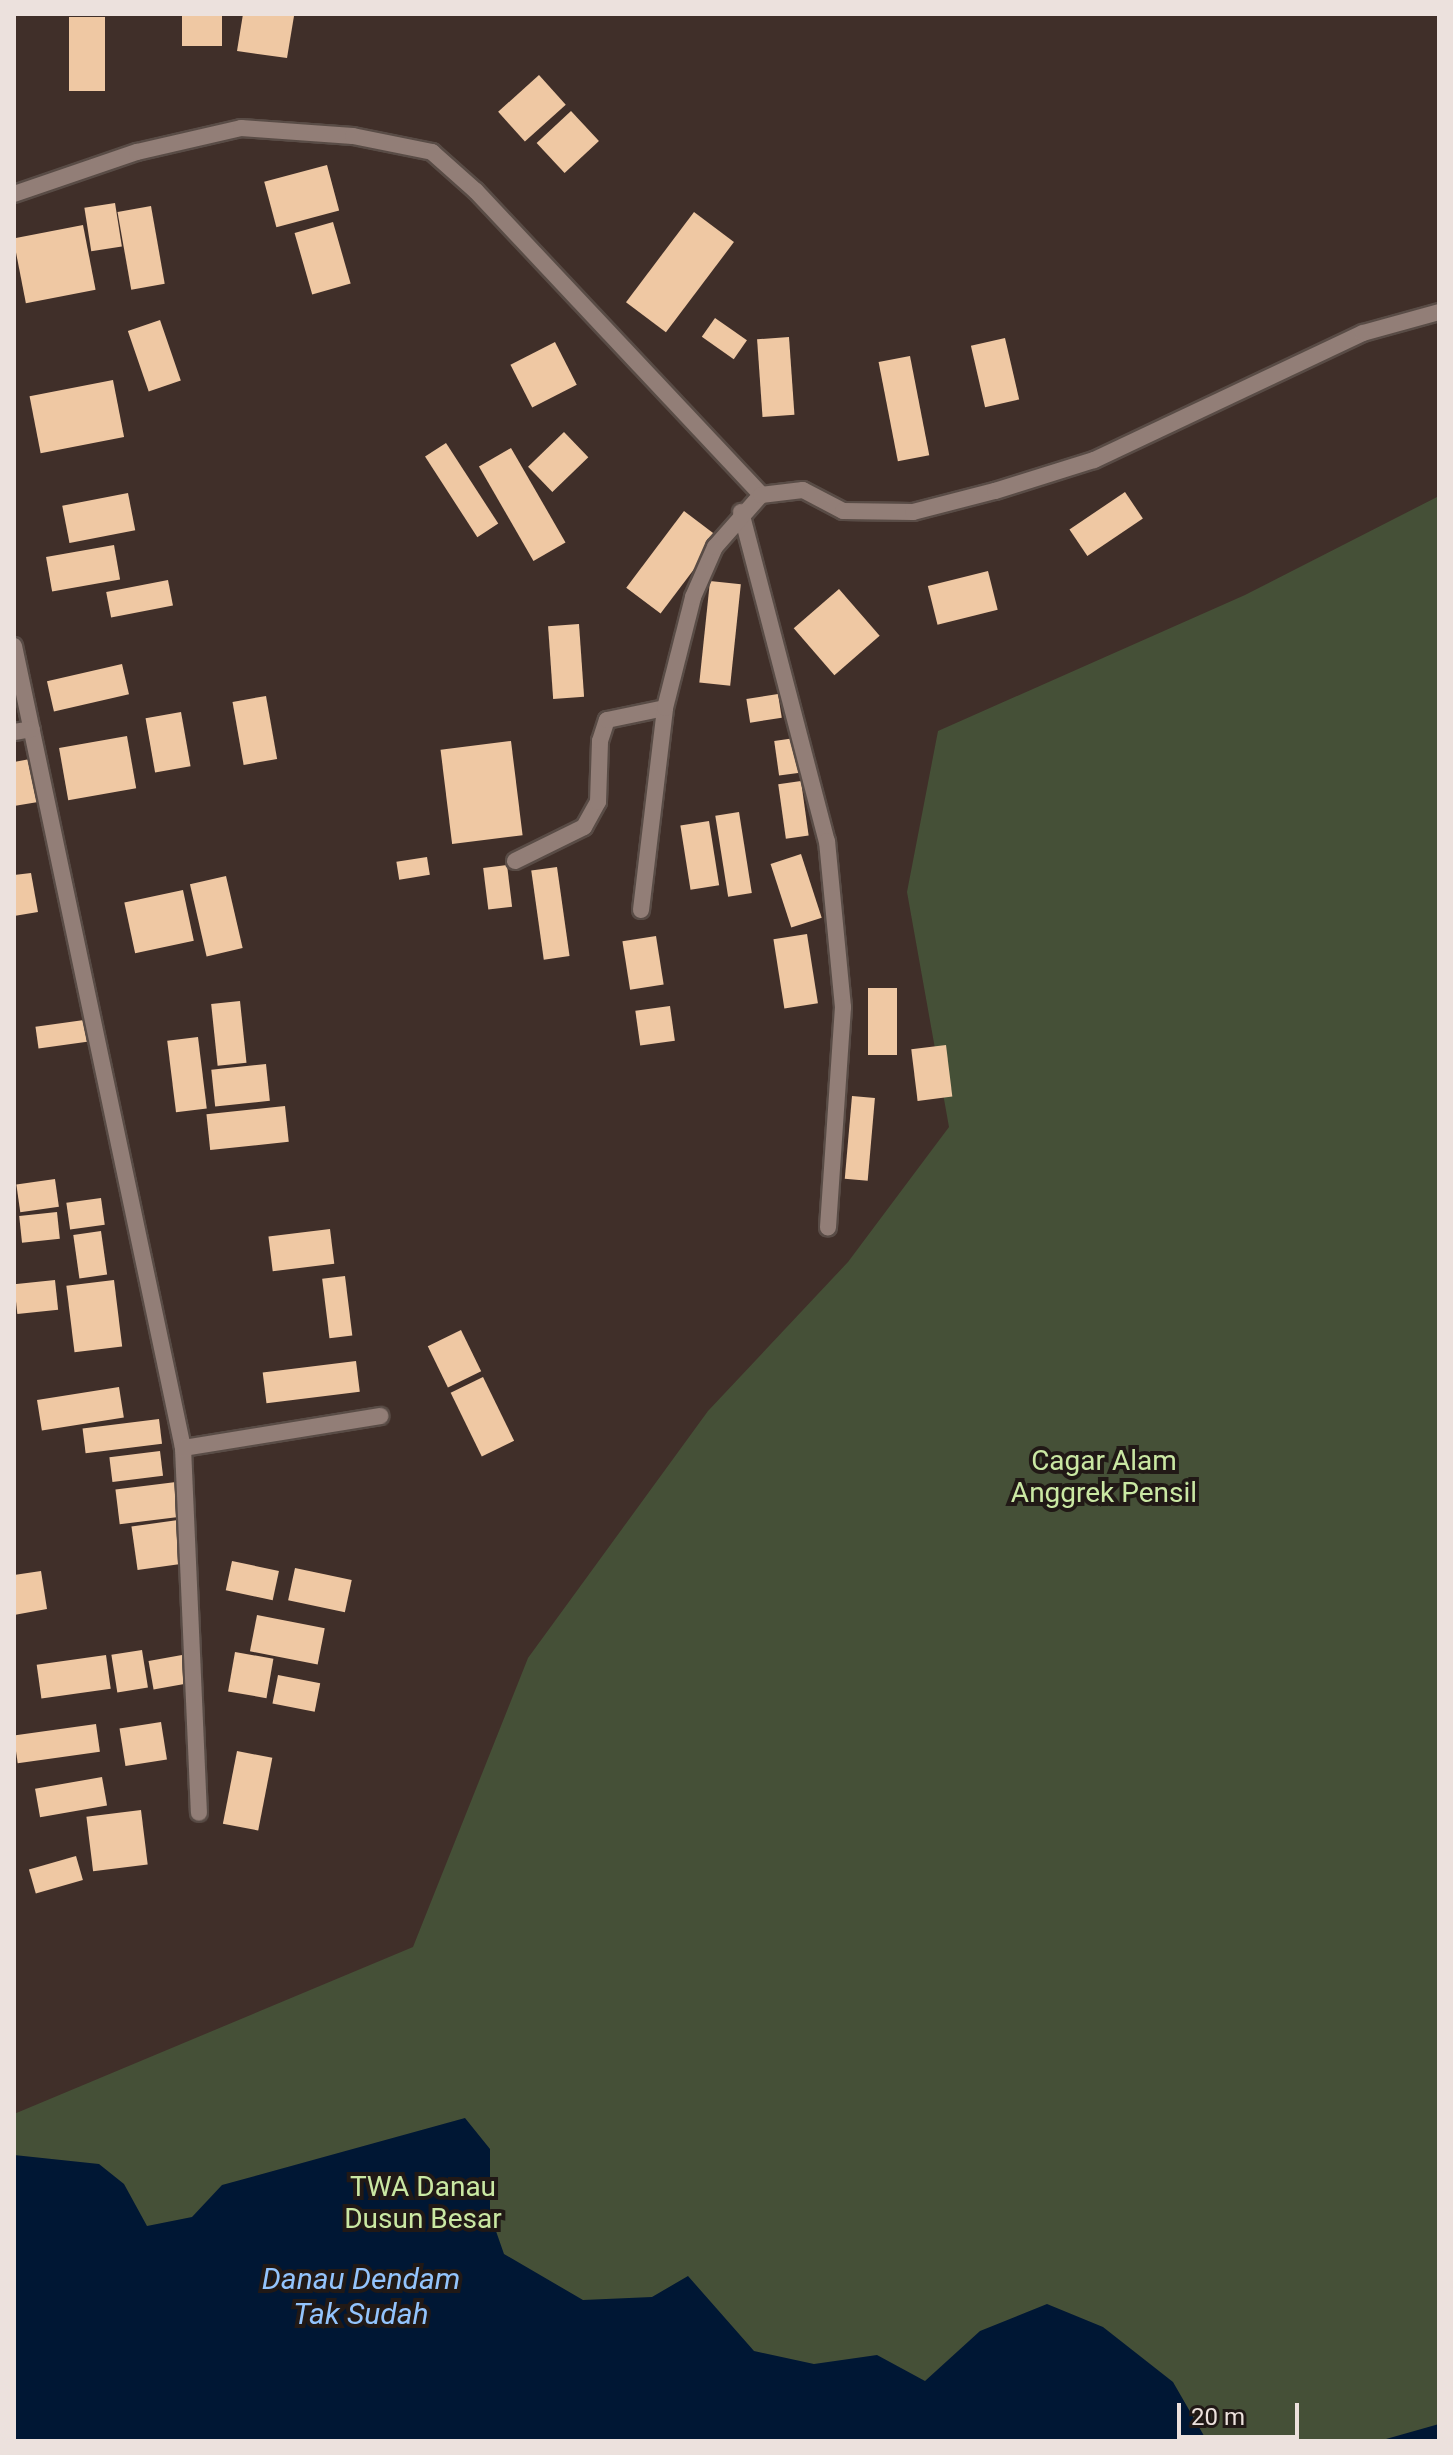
<!DOCTYPE html>
<style>
body{margin:0}
#map{position:relative;width:1453px;height:2455px;overflow:hidden;background:#402f29;font-family:Roboto,sans-serif}
div>[style]{position:absolute}
.green>*{inset:0;background:#455037}
.water>*{inset:0;background:#001734}
.building>*{inset:0;background:#efc8a3;transform-origin:0 0}
.roads{filter:drop-shadow(2px 0 #594c46) drop-shadow(-2px 0 #594c46) drop-shadow(0 2px #594c46) drop-shadow(0 -2px #594c46)}
.service>*{height:16px;margin:-8px;padding:0 8px;transform-origin:8px;border-radius:8px;background:#927e77}
.minor>*{height:16px;margin:-8px;padding:0 8px;transform-origin:8px;border-radius:8px;background:#927e77}
span{translate:-50% -50%;white-space:nowrap;text-align:center;line-height:1.15;-webkit-text-stroke:8px #211916;paint-order:stroke}
.park-label{font-size:28px;color:#cae8a3}
.water-label{font-size:30px;color:#93c4fd;font-style:italic}
.frame{position:absolute;inset:0;border:16px solid #ece1dd;pointer-events:none}
.scale{position:absolute;left:1177px;top:2403px;width:122px;height:36px;box-sizing:border-box;border:4px solid #ece1dd;border-top:0;padding-left:10px;font-size:24px;line-height:28px;white-space:nowrap;color:#ece1dd;-webkit-text-stroke:6px #211916;paint-order:stroke}
</style>
<div id="map">
<div class="green">
<div style="clip-path:polygon(1439px 496px,1439px 2441px,14px 2441px,14px 2114px,413px 1947px,528px 1658px,708px 1411px,848px 1262px,949px 1127px,907px 892px,938px 731px,1245px 595px)"></div>
</div>
<div class="water">
<div style="clip-path:polygon(465px 2118px,490px 2149px,490px 2214px,504px 2254px,583px 2300px,652px 2297px,688px 2276px,754px 2351px,814px 2364px,877px 2355px,925px 2381px,980px 2331px,1047px 2304px,1103px 2327px,1173px 2382px,1207px 2441px,14px 2441px,14px 2155px,99px 2164px,124px 2184px,147px 2226px,192px 2217px,222px 2185px)"></div>
<div style="clip-path:polygon(1439px 2424px,1439px 2441px,1379px 2441px)"></div>
</div>
<div class="building">
<div style="left:182px;top:14px;width:40px;height:32px"></div>
<div style="clip-path:polygon(243px 14px,294px 16px,287px 58px,237px 51px)"></div>
<div style="left:69px;top:17px;width:36px;height:74px"></div>
<div style="left:539px;top:75px;width:40px;height:55px;rotate:48deg"></div>
<div style="left:571px;top:111px;width:41px;height:47px;rotate:47deg"></div>
<div style="left:327px;top:165px;width:47px;height:65px;rotate:75deg"></div>
<div style="left:115px;top:203px;width:44px;height:31px;rotate:81deg"></div>
<div style="left:151px;top:206px;width:79px;height:34px;rotate:80deg"></div>
<div style="left:694px;top:212px;width:50px;height:113px;rotate:37deg"></div>
<div style="left:333px;top:222px;width:64px;height:40px;rotate:74deg"></div>
<div style="left:83px;top:225px;width:66px;height:71px;rotate:79deg"></div>
<div style="left:715px;top:318px;width:39px;height:23px;rotate:35deg"></div>
<div style="left:160px;top:320px;width:64px;height:34px;rotate:71deg"></div>
<div style="left:789px;top:337px;width:78px;height:32px;rotate:86deg"></div>
<div style="left:1005px;top:338px;width:63px;height:35px;rotate:77deg"></div>
<div style="left:555px;top:342px;width:48px;height:50px;rotate:63deg"></div>
<div style="left:910px;top:356px;width:101px;height:32px;rotate:79deg"></div>
<div style="left:113px;top:380px;width:58px;height:85px;rotate:79deg"></div>
<div style="left:564px;top:432px;width:35px;height:50px;rotate:46deg"></div>
<div style="left:446px;top:443px;width:96px;height:25px;rotate:57deg"></div>
<div style="left:511px;top:448px;width:109px;height:37px;rotate:60deg"></div>
<div style="left:1125px;top:492px;width:32px;height:67px;rotate:56deg"></div>
<div style="left:128px;top:493px;width:38px;height:67px;rotate:79deg"></div>
<div style="left:684px;top:511px;width:43px;height:96px;rotate:37deg"></div>
<div style="left:114px;top:545px;width:35px;height:69px;rotate:80deg"></div>
<div style="left:988px;top:571px;width:40px;height:62px;rotate:76deg"></div>
<div style="left:168px;top:580px;width:26px;height:63px;rotate:79deg"></div>
<div style="left:710px;top:581px;width:31px;height:102px;rotate:6deg"></div>
<div style="left:839px;top:589px;width:62px;height:60px;rotate:49deg"></div>
<div style="left:579px;top:624px;width:73px;height:31px;rotate:86deg"></div>
<div style="left:122px;top:664px;width:31px;height:77px;rotate:77deg"></div>
<div style="left:778px;top:694px;width:24px;height:32px;rotate:81deg"></div>
<div style="left:266px;top:696px;width:64px;height:34px;rotate:80deg"></div>
<div style="left:181px;top:712px;width:55px;height:36px;rotate:80deg"></div>
<div style="left:127px;top:736px;width:53px;height:69px;rotate:80deg"></div>
<div style="left:795px;top:738px;width:35px;height:21px;rotate:82deg"></div>
<div style="left:511px;top:741px;width:95px;height:71px;rotate:83deg"></div>
<div style="clip-path:polygon(30px 759px,38px 802px,14px 806px,14px 762px)"></div>
<div style="left:801px;top:781px;width:55px;height:23px;rotate:82deg"></div>
<div style="left:739px;top:812px;width:82px;height:24px;rotate:81deg"></div>
<div style="left:709px;top:821px;width:65px;height:29px;rotate:81deg"></div>
<div style="left:801px;top:854px;width:67px;height:32px;rotate:72deg"></div>
<div style="left:427px;top:857px;width:18px;height:31px;rotate:81deg"></div>
<div style="left:507px;top:865px;width:42px;height:24px;rotate:83deg"></div>
<div style="left:557px;top:867px;width:90px;height:26px;rotate:82deg"></div>
<div style="clip-path:polygon(31px 873px,38px 912px,14px 916px,14px 875px)"></div>
<div style="left:226px;top:876px;width:74px;height:37px;rotate:77deg"></div>
<div style="left:183px;top:890px;width:52px;height:60px;rotate:78deg"></div>
<div style="left:807px;top:934px;width:70px;height:34px;rotate:81deg"></div>
<div style="left:656px;top:936px;width:49px;height:34px;rotate:81deg"></div>
<div style="left:868px;top:988px;width:29px;height:67px"></div>
<div style="left:240px;top:1001px;width:62px;height:29px;rotate:84deg"></div>
<div style="left:670px;top:1006px;width:35px;height:35px;rotate:82deg"></div>
<div style="left:84px;top:1020px;width:22px;height:49px;rotate:82deg"></div>
<div style="left:198px;top:1037px;width:72px;height:31px;rotate:83deg"></div>
<div style="left:946px;top:1045px;width:52px;height:35px;rotate:83deg"></div>
<div style="left:266px;top:1064px;width:37px;height:55px;rotate:84deg"></div>
<div style="left:852px;top:1096px;width:23px;height:83px;rotate:5deg"></div>
<div style="left:285px;top:1106px;width:36px;height:79px;rotate:84deg"></div>
<div style="left:55px;top:1179px;width:28px;height:39px;rotate:82deg"></div>
<div style="left:101px;top:1198px;width:27px;height:35px;rotate:82deg"></div>
<div style="left:57px;top:1212px;width:27px;height:38px;rotate:84deg"></div>
<div style="left:330px;top:1229px;width:35px;height:62px;rotate:83deg"></div>
<div style="left:101px;top:1231px;width:44px;height:28px;rotate:82deg"></div>
<div style="left:345px;top:1276px;width:60px;height:23px;rotate:83deg"></div>
<div style="left:55px;top:1280px;width:30px;height:41px;rotate:84deg"></div>
<div style="left:114px;top:1280px;width:67px;height:48px;rotate:83deg"></div>
<div style="left:461px;top:1330px;width:46px;height:37px;rotate:64deg"></div>
<div style="left:356px;top:1361px;width:31px;height:94px;rotate:83deg"></div>
<div style="left:483px;top:1377px;width:71px;height:36px;rotate:64deg"></div>
<div style="left:119px;top:1387px;width:31px;height:83px;rotate:81deg"></div>
<div style="left:159px;top:1419px;width:25px;height:77px;rotate:83deg"></div>
<div style="left:160px;top:1451px;width:25px;height:51px;rotate:83deg"></div>
<div style="left:176px;top:1482px;width:35px;height:61px;rotate:83deg"></div>
<div style="left:178px;top:1520px;width:44px;height:47px;rotate:82deg"></div>
<div style="left:232px;top:1561px;width:48px;height:30px;rotate:12deg"></div>
<div style="left:295px;top:1568px;width:58px;height:33px;rotate:12deg"></div>
<div style="clip-path:polygon(41px 1571px,47px 1609px,14px 1615px,14px 1575px)"></div>
<div style="left:257px;top:1615px;width:69px;height:37px;rotate:11deg"></div>
<div style="left:142px;top:1650px;width:38px;height:31px;rotate:81deg"></div>
<div style="left:235px;top:1652px;width:39px;height:40px;rotate:10deg"></div>
<div style="left:106px;top:1655px;width:34px;height:70px;rotate:82deg"></div>
<div style="left:182px;top:1655px;width:29px;height:34px;rotate:80deg"></div>
<div style="left:278px;top:1675px;width:43px;height:29px;rotate:11deg"></div>
<div style="left:161px;top:1722px;width:38px;height:42px;rotate:81deg"></div>
<div style="left:96px;top:1724px;width:28px;height:83px;rotate:82deg"></div>
<div style="left:237px;top:1751px;width:36px;height:74px;rotate:11deg"></div>
<div style="left:102px;top:1777px;width:29px;height:68px;rotate:80deg"></div>
<div style="left:141px;top:1810px;width:55px;height:55px;rotate:83deg"></div>
<div style="left:76px;top:1856px;width:25px;height:49px;rotate:74deg"></div>
</div>
<div class="roads">
<div class="service">
<div style="left:515px;top:861px;width:77px;rotate:-26.2deg"></div>
<div style="left:584px;top:827px;width:29px;rotate:-61deg"></div>
<div style="left:598px;top:802px;width:61px;rotate:-88.1deg"></div>
<div style="left:600px;top:741px;width:22px;rotate:-72deg"></div>
<div style="left:607px;top:720px;width:59px;rotate:-11.7deg"></div>
</div>
<div class="minor">
<div style="left:14px;top:194px;width:130px;rotate:-18.9deg"></div>
<div style="left:137px;top:152px;width:107px;rotate:-13deg"></div>
<div style="left:241px;top:128px;width:112px;rotate:4.1deg"></div>
<div style="left:353px;top:136px;width:81px;rotate:11.4deg"></div>
<div style="left:432px;top:152px;width:59px;rotate:41.6deg"></div>
<div style="left:476px;top:191px;width:417px;rotate:46.8deg"></div>
<div style="left:741px;top:512px;width:340px;rotate:75.4deg"></div>
<div style="left:827px;top:841px;width:167px;rotate:84.5deg"></div>
<div style="left:843px;top:1007px;width:221px;rotate:93.9deg"></div>
<div style="left:14px;top:646px;width:820px;rotate:78.1deg"></div>
<div style="left:183px;top:1448px;width:365px;rotate:87.5deg"></div>
<div style="left:14px;top:732px;width:18px;rotate:-9deg"></div>
<div style="left:641px;top:910px;width:203px;rotate:-83.2deg"></div>
<div style="left:665px;top:708px;width:114px;rotate:-75.8deg"></div>
<div style="left:693px;top:597px;width:55px;rotate:-66.3deg"></div>
<div style="left:715px;top:547px;width:69px;rotate:-48.5deg"></div>
<div style="left:761px;top:495px;width:42px;rotate:-6.8deg"></div>
<div style="left:803px;top:490px;width:45px;rotate:27.7deg"></div>
<div style="left:843px;top:511px;width:70px;rotate:0.8deg"></div>
<div style="left:913px;top:512px;width:85px;rotate:-14.4deg"></div>
<div style="left:995px;top:491px;width:104px;rotate:-17.4deg"></div>
<div style="left:1094px;top:460px;width:297px;rotate:-25.3deg"></div>
<div style="left:1363px;top:333px;width:79px;rotate:-15.4deg"></div>
<div style="left:183px;top:1448px;width:200px;rotate:-9.2deg"></div>
</div>
</div>
<div class="park-label">
<span style="left:1104px;top:1477px">Cagar Alam<br>Anggrek Pensil</span>
<span style="left:423px;top:2203px">TWA Danau<br>Dusun Besar</span>
</div>
<div class="water-label">
<span style="left:361px;top:2296px">Danau Dendam<br>Tak Sudah</span>
</div>
<div class="frame"></div>
<div class="scale">20 m</div>
</div>
